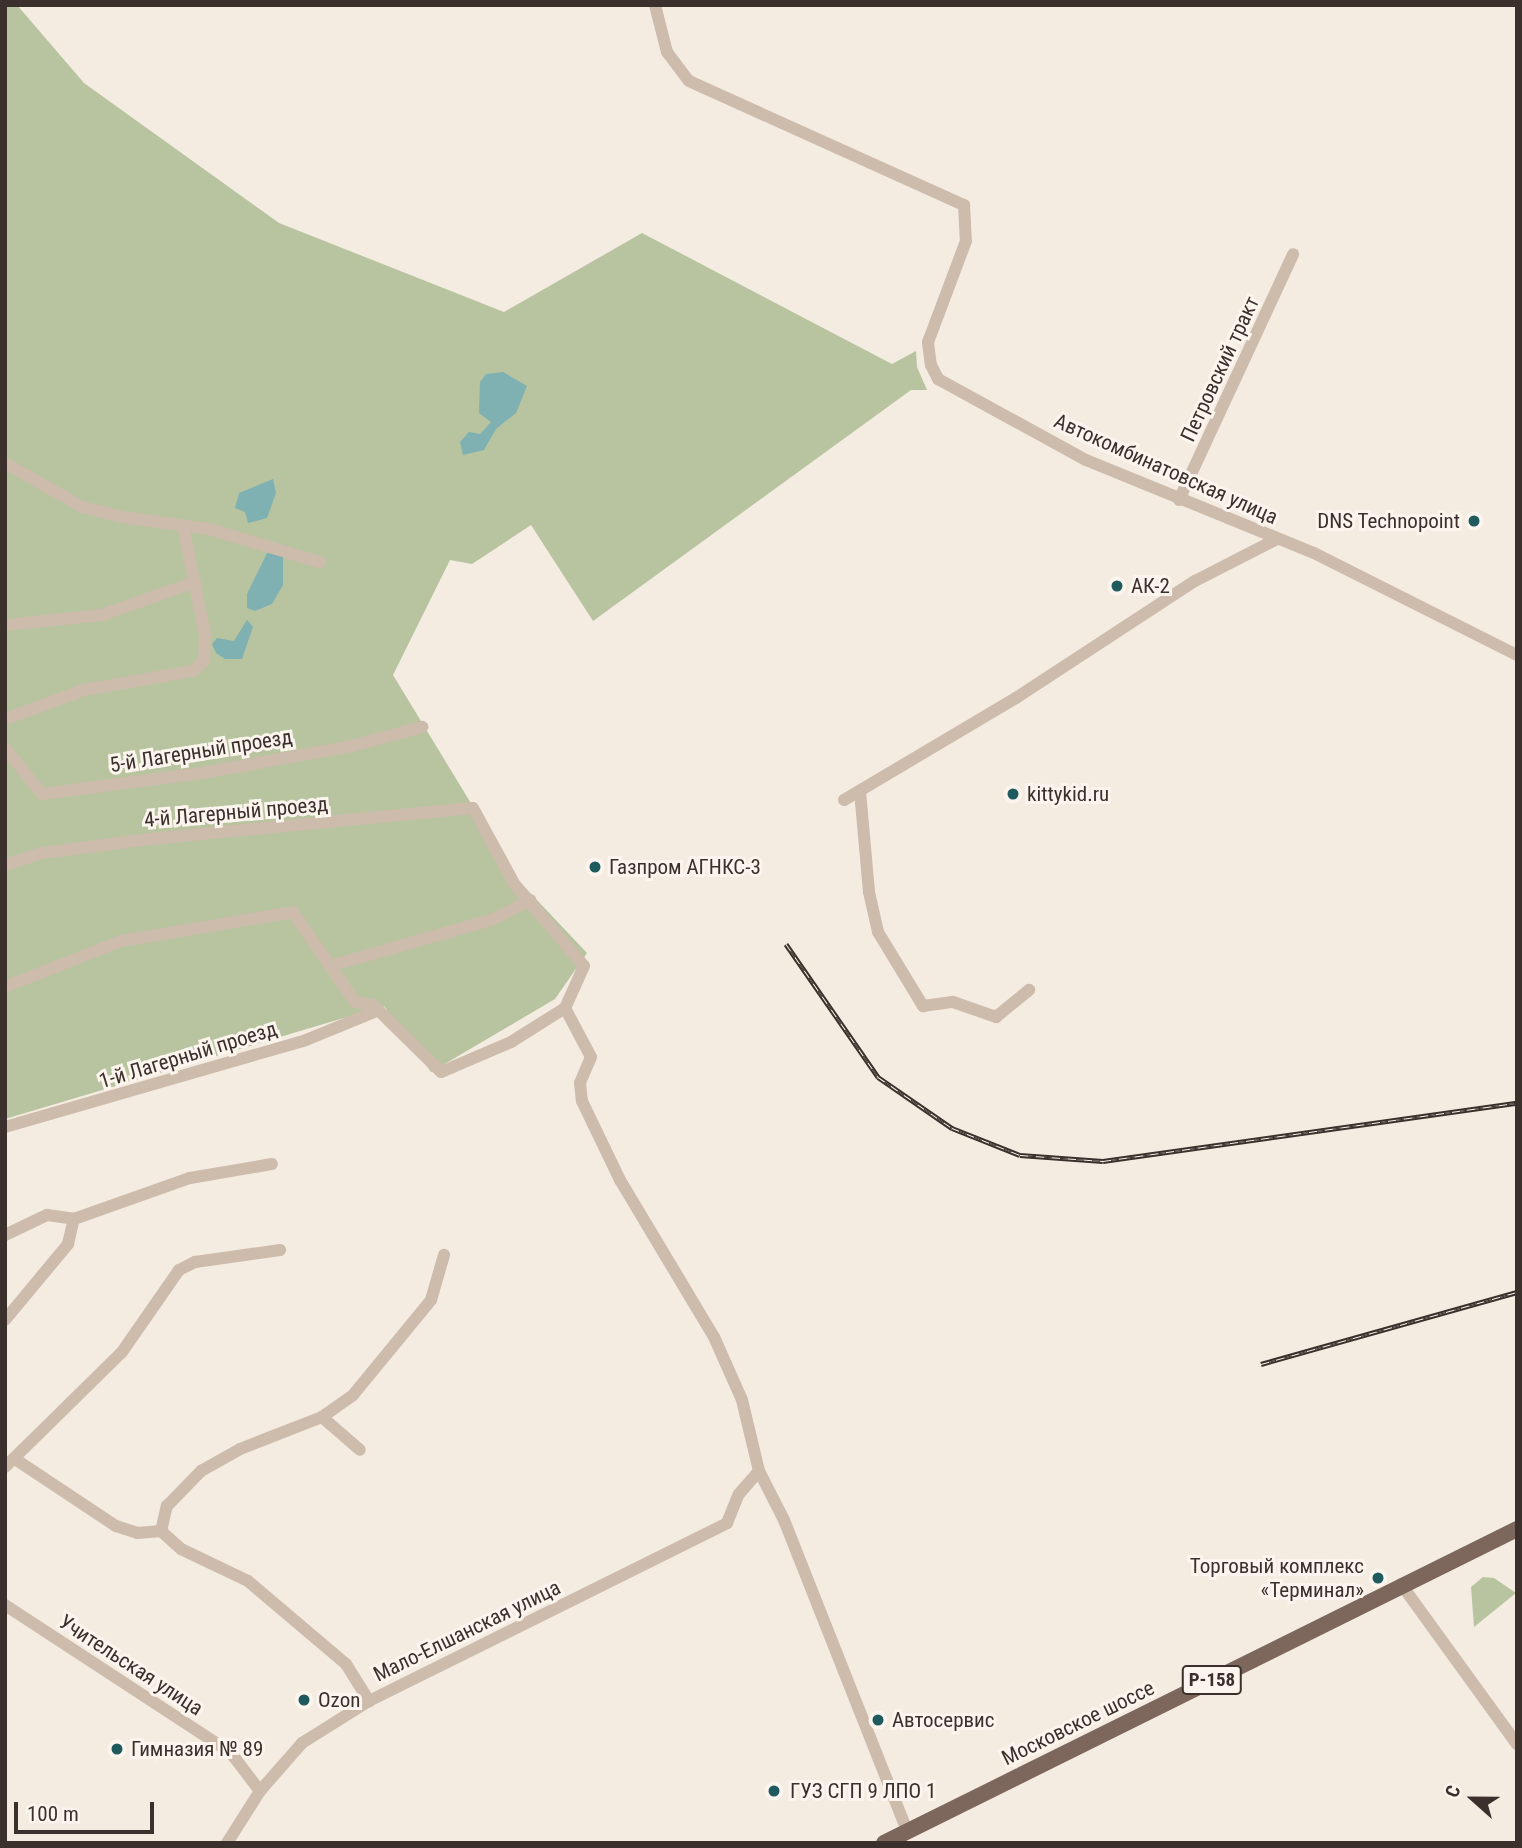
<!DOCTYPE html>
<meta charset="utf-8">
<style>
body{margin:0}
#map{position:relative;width:1522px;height:1848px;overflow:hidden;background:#f4ebe1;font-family:"Roboto Condensed",sans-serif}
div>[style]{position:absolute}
.green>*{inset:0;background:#b8c4a0}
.water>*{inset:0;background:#7fb0b2}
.minor>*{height:12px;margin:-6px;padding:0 6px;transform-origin:6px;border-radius:6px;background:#cdbbac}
.major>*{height:16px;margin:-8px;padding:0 8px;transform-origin:8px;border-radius:8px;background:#7d675c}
.rail>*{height:5px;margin-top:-2.5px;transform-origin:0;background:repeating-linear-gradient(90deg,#fbf5ee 0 8px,#3b302b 0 16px);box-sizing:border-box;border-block:2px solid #3b302b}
.dots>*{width:19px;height:19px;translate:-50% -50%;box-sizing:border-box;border:4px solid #fbf5ee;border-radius:50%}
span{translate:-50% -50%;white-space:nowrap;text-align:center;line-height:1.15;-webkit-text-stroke:6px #fbf5ee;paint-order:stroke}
.shield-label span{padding:2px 5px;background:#fbf5ee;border:2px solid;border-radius:5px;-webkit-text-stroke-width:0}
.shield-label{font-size:19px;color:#3b302b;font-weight:700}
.street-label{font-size:21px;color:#3b302b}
.poi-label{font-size:21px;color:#3b302b}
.right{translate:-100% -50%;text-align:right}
.left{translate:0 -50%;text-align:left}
.frame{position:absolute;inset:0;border:7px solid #3b302b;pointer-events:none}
.north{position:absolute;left:1438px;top:1764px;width:70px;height:70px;-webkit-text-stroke:5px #fbf5ee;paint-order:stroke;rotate:291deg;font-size:19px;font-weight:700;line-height:28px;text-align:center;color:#3b302b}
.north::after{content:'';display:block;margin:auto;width:24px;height:32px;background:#3b302b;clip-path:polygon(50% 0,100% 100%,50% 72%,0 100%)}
.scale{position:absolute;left:14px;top:1802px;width:140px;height:32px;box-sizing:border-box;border:4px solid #3b302b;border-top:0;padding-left:9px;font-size:21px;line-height:24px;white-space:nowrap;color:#3b302b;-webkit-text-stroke:5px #fbf5ee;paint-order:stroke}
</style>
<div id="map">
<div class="green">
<div style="clip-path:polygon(5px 5px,17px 5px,84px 83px,279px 223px,504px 312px,642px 233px,892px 364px,916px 351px,917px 367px,927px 390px,911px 390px,593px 621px,531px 525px,472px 564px,450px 560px,393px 675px,517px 879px,587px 953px,555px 999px,431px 1072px,384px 1006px,5px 1119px)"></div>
<div style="clip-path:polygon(1483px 1577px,1494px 1578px,1516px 1593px,1474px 1627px,1471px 1587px)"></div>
</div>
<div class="water">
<div style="clip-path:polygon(503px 372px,527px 386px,516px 413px,496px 429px,484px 450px,463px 455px,460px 442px,469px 432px,480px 434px,491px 422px,479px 413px,480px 382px,486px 374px)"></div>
<div style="clip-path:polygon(273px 479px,276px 493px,267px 518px,248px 523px,245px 512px,235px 508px,239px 493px)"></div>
<div style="clip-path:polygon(267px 553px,283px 554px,283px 585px,272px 604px,255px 611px,247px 608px,247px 594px)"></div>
<div style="clip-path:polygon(247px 620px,253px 627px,242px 659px,225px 659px,216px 653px,212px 644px,217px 638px,234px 641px)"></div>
</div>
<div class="minor">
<div style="left:655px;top:5px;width:49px;rotate:75.7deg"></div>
<div style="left:667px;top:52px;width:36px;rotate:53deg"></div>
<div style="left:689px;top:81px;width:302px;rotate:24.3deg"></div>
<div style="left:964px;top:205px;width:36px;rotate:87deg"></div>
<div style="left:966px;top:241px;width:108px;rotate:110.6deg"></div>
<div style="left:928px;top:342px;width:23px;rotate:83deg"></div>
<div style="left:931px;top:365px;width:16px;rotate:63deg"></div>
<div style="left:938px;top:379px;width:169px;rotate:28.7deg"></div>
<div style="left:1086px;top:460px;width:246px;rotate:22.2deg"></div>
<div style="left:1314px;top:553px;width:227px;rotate:26.7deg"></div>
<div style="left:5px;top:463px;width:89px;rotate:29.7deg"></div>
<div style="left:82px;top:507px;width:41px;rotate:14deg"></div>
<div style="left:122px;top:517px;width:88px;rotate:7.9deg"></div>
<div style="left:209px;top:529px;width:116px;rotate:16.6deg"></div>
<div style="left:1179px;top:500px;width:271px;rotate:-65.1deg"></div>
<div style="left:5px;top:625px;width:98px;rotate:-5.9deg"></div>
<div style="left:102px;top:615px;width:99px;rotate:-19.5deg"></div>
<div style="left:5px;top:719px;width:84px;rotate:-20.2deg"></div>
<div style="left:84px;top:690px;width:111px;rotate:-9.9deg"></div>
<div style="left:193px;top:671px;width:15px;rotate:-42deg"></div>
<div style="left:204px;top:661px;width:26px;rotate:-88deg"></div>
<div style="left:205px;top:635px;width:111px;rotate:-101.4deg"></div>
<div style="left:5px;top:748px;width:59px;rotate:51.2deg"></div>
<div style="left:42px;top:794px;width:161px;rotate:-7.5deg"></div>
<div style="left:202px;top:773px;width:152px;rotate:-10.2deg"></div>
<div style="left:352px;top:746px;width:73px;rotate:-15.2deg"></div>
<div style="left:860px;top:791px;width:101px;rotate:84.9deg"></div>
<div style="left:869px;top:892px;width:41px;rotate:77.3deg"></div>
<div style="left:878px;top:932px;width:87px;rotate:58.7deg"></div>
<div style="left:923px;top:1006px;width:30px;rotate:-8deg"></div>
<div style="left:953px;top:1002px;width:46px;rotate:19.2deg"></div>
<div style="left:996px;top:1017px;width:43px;rotate:-39.3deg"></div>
<div style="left:844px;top:800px;width:200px;rotate:-30.7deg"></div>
<div style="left:1016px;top:698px;width:214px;rotate:-33.2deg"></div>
<div style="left:1195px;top:581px;width:92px;rotate:-27.1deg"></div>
<div style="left:5px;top:865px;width:39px;rotate:-18deg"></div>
<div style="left:42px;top:853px;width:109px;rotate:-7.4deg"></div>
<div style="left:150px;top:839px;width:324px;rotate:-5.5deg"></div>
<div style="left:473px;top:808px;width:88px;rotate:61.4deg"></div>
<div style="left:515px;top:885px;width:106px;rotate:49.6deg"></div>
<div style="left:584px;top:966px;width:46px;rotate:114.3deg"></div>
<div style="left:565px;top:1008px;width:64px;rotate:147.8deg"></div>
<div style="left:511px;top:1042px;width:76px;rotate:156.8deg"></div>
<div style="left:441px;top:1072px;width:95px;rotate:-135.4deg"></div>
<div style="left:373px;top:1005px;width:18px;rotate:-171deg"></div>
<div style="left:355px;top:1002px;width:109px;rotate:-124.6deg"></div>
<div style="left:293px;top:912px;width:174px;rotate:170.4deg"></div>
<div style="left:121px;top:941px;width:125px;rotate:158.4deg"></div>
<div style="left:330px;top:966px;width:171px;rotate:-16deg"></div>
<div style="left:494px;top:919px;width:41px;rotate:-27.8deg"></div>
<div style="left:565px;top:1008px;width:55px;rotate:62deg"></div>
<div style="left:591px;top:1057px;width:28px;rotate:113deg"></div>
<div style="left:580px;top:1083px;width:18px;rotate:84deg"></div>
<div style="left:582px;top:1101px;width:88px;rotate:64.3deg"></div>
<div style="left:620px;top:1180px;width:183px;rotate:59.1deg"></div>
<div style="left:714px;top:1337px;width:69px;rotate:66deg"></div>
<div style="left:742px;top:1400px;width:73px;rotate:76.5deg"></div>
<div style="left:759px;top:1471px;width:55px;rotate:63deg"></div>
<div style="left:784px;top:1520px;width:334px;rotate:68.4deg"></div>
<div style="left:5px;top:1127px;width:313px;rotate:-16.1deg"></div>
<div style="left:306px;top:1040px;width:79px;rotate:-22.3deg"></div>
<div style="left:5px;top:1235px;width:47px;rotate:-25.5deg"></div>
<div style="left:47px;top:1215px;width:27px;rotate:8deg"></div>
<div style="left:74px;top:1219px;width:123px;rotate:-19.5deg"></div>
<div style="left:190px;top:1178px;width:83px;rotate:-9.7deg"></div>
<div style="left:5px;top:1320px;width:99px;rotate:-50.3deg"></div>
<div style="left:68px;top:1244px;width:26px;rotate:-77deg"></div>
<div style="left:322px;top:1417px;width:50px;rotate:41deg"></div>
<div style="left:15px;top:1459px;width:121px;rotate:33.6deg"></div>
<div style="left:116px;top:1526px;width:22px;rotate:18deg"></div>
<div style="left:137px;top:1533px;width:24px;rotate:-5deg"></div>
<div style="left:161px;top:1531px;width:27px;rotate:42deg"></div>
<div style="left:181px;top:1549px;width:74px;rotate:25.5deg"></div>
<div style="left:248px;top:1581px;width:128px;rotate:40.3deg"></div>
<div style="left:346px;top:1664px;width:44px;rotate:58.1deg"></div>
<div style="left:5px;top:1467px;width:164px;rotate:-44.5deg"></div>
<div style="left:122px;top:1352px;width:100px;rotate:-55.2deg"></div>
<div style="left:179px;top:1270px;width:18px;rotate:-27deg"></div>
<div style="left:195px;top:1262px;width:86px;rotate:-8deg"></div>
<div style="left:161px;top:1531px;width:26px;rotate:-77deg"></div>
<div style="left:167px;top:1506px;width:49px;rotate:-45.8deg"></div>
<div style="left:201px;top:1471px;width:45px;rotate:-29.4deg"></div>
<div style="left:240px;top:1449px;width:88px;rotate:-21.3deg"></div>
<div style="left:322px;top:1417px;width:38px;rotate:-35deg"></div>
<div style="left:353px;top:1395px;width:123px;rotate:-50.6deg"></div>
<div style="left:431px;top:1300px;width:47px;rotate:-73.9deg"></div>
<div style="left:1401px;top:1584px;width:198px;rotate:54.1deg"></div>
<div style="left:5px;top:1605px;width:270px;rotate:33.2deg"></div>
<div style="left:231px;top:1753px;width:48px;rotate:52.7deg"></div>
<div style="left:227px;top:1843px;width:62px;rotate:-57.6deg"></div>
<div style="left:260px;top:1791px;width:64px;rotate:-48.8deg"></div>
<div style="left:302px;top:1743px;width:79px;rotate:-32.1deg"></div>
<div style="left:369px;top:1701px;width:400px;rotate:-26.4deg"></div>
<div style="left:727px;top:1523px;width:31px;rotate:-68deg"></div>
<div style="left:739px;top:1494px;width:30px;rotate:-49deg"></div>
</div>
<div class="major">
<div style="left:884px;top:1843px;width:707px;rotate:-26.38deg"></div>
</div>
<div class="rail">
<div style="left:786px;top:944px;width:162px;rotate:55.3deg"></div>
<div style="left:878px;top:1077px;width:90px;rotate:34.6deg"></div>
<div style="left:952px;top:1128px;width:73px;rotate:21.7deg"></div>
<div style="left:1020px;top:1155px;width:83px;rotate:4.1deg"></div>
<div style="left:1103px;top:1161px;width:418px;rotate:-8deg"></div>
<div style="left:1261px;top:1364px;width:266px;rotate:-15.7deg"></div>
</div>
<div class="dots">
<div style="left:1474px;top:521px;background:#1f5a5e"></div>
<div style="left:1117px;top:586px;background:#1f5a5e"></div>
<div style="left:1013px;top:794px;background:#1f5a5e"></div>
<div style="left:595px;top:867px;background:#1f5a5e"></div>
<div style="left:1378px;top:1578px;background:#1f5a5e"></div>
<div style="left:304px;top:1700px;background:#1f5a5e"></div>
<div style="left:878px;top:1720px;background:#1f5a5e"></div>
<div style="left:117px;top:1749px;background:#1f5a5e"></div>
<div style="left:774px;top:1791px;background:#1f5a5e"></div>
</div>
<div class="shield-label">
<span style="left:1212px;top:1680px">Р-158</span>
</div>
<div class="street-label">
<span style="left:1220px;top:369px;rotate:-65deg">Петровский тракт</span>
<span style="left:1166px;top:469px;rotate:24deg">Автокомбинатовская улица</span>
<span style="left:201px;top:751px;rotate:-9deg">5-й Лагерный проезд</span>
<span style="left:236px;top:812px;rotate:-5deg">4-й Лагерный проезд</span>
<span style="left:188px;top:1055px;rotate:-17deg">1-й Лагерный проезд</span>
<span style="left:467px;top:1631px;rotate:-26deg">Мало-Елшанская улица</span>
<span style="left:131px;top:1665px;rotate:33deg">Учительская улица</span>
<span style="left:1078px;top:1723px;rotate:-26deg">Московское шоссе</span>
</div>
<div class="poi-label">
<span class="right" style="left:1460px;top:521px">DNS Technopoint</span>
<span class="left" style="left:1131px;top:586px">АК-2</span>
<span class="left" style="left:1027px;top:794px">kittykid.ru</span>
<span class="left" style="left:609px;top:867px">Газпром АГНКС-3</span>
<span class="right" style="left:1364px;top:1578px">Торговый комплекс<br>«Терминал»</span>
<span class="left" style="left:318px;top:1700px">Ozon</span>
<span class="left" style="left:892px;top:1720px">Автосервис</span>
<span class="left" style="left:131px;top:1749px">Гимназия № 89</span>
<span class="left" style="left:790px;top:1791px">ГУЗ СГП 9 ЛПО 1</span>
</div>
<div class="frame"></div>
<div class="north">С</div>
<div class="scale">100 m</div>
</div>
